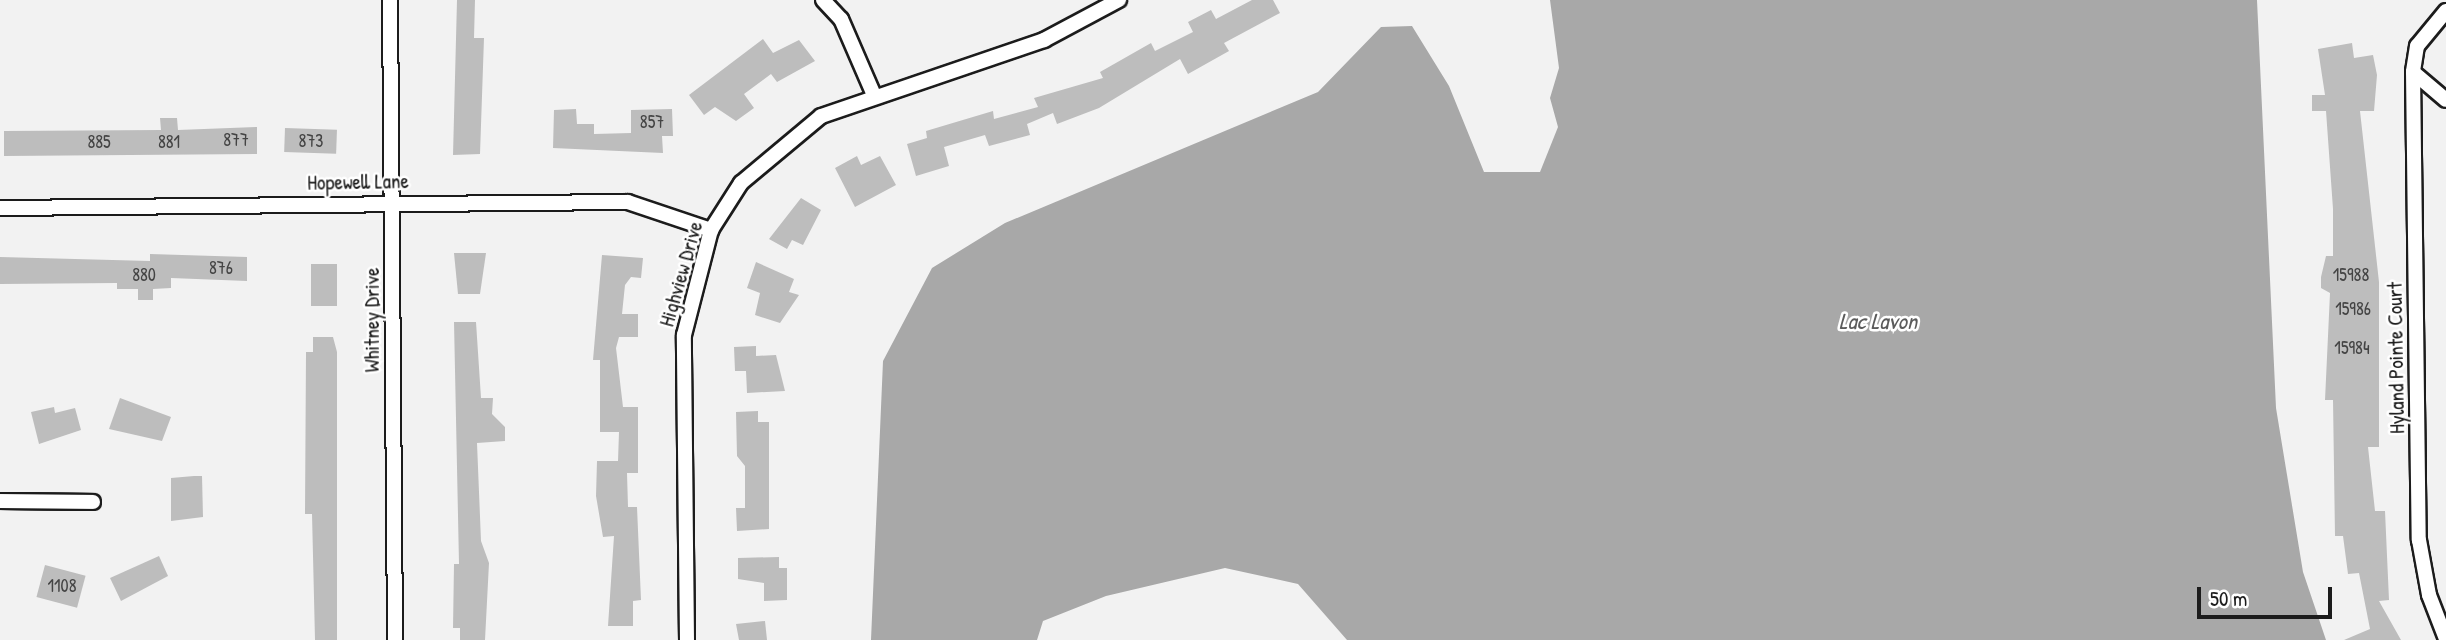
<!DOCTYPE html>
<style>
body{margin:0}
#map{position:relative;width:2446px;height:640px;overflow:hidden;background:#f2f2f2;font-family:"Patrick Hand",sans-serif}
div>[style]{position:absolute}
.water>*{inset:0;background:#a8a8a8}
.building>*{inset:0;background:#bdbdbd;transform-origin:0 0}
.roads{filter:drop-shadow(2px 0 #1c1c1c) drop-shadow(-2px 0 #1c1c1c) drop-shadow(0 2px #1c1c1c) drop-shadow(0 -2px #1c1c1c)}
.minor>*{height:14px;margin:-7px;padding:0 7px;transform-origin:7px;border-radius:7px;background:#fff}
span{translate:-50% -50%;white-space:nowrap;text-align:center;line-height:1.15;-webkit-text-stroke:5px #fff;paint-order:stroke}
.number-label{font-size:18px;color:#444}
.number-label span{-webkit-text-stroke-width:0}
.street-label{font-size:21px;color:#1c1c1c}
.water-label{font-size:23px;color:#5b5b5b;font-style:italic}
.scale{position:absolute;left:2197px;top:587px;width:135px;height:32px;box-sizing:border-box;border:4px solid #1c1c1c;border-top:0;padding-left:9px;font-size:21px;line-height:24px;white-space:nowrap;color:#1c1c1c;-webkit-text-stroke:5px #fff;paint-order:stroke}
</style>
<div id="map">
<div class="water">
<div style="clip-path:polygon(1550px 0,2257px 0,2276px 408px,2303px 572px,2326px 640px,1347px 640px,1298px 584px,1225px 568px,1106px 596px,1043px 621px,1037px 640px,871px 640px,883px 361px,932px 268px,1005px 223px,1318px 92px,1381px 27px,1412px 26px,1449px 86px,1484px 172px,1540px 172px,1558px 127px,1550px 98px,1559px 68px)"></div>
</div>
<div class="building">
<div style="clip-path:polygon(457px 0,475px 0,474px 38px,484px 38px,480px 154px,453px 155px)"></div>
<div style="clip-path:polygon(1252px 0,1273px 0,1280px 13px,1224px 43px,1229px 51px,1188px 74px,1180px 59px,1099px 108px,1057px 124px,1053px 113px,1027px 124px,1030px 135px,989px 146px,985px 135px,944px 147px,949px 166px,916px 176px,907px 144px,927px 138px,926px 131px,993px 111px,994px 119px,1038px 107px,1034px 98px,1103px 78px,1100px 72px,1151px 43px,1155px 51px,1193px 32px,1188px 22px,1211px 10px,1216px 19px)"></div>
<div style="clip-path:polygon(763px 39px,773px 53px,799px 40px,815px 61px,777px 82px,771px 74px,744px 94px,754px 108px,736px 121px,715px 107px,704px 115px,689px 95px)"></div>
<div style="clip-path:polygon(2352px 43px,2354px 58px,2373px 55px,2377px 75px,2374px 111px,2360px 111px,2379px 282px,2379px 447px,2368px 447px,2375px 511px,2385px 511px,2389px 600px,2379px 601px,2401px 640px,2344px 640px,2370px 629px,2359px 573px,2348px 574px,2343px 536px,2335px 536px,2333px 400px,2325px 400px,2330px 293px,2321px 288px,2321px 277px,2326px 256px,2333px 256px,2333px 209px,2326px 111px,2312px 111px,2312px 95px,2325px 95px,2318px 49px)"></div>
<div style="clip-path:polygon(576px 109px,577px 124px,594px 124px,594px 134px,631px 133px,631px 110px,672px 109px,673px 136px,662px 136px,663px 153px,553px 148px,554px 110px)"></div>
<div style="clip-path:polygon(160px 118px,177px 118px,178px 130px,257px 127px,257px 154px,4px 156px,4px 131px,161px 130px)"></div>
<div style="left:285px;top:128px;width:52px;height:24px;rotate:2deg"></div>
<div style="clip-path:polygon(857px 156px,861px 165px,880px 156px,896px 185px,855px 207px,835px 168px)"></div>
<div style="clip-path:polygon(801px 198px,821px 210px,803px 245px,792px 240px,787px 249px,769px 239px)"></div>
<div style="clip-path:polygon(454px 253px,486px 253px,480px 294px,458px 294px)"></div>
<div style="clip-path:polygon(150px 254px,247px 257px,247px 281px,171px 278px,171px 288px,153px 289px,153px 300px,138px 300px,138px 289px,117px 289px,117px 283px,0 284px,0 257px,150px 261px)"></div>
<div style="clip-path:polygon(602px 255px,643px 258px,641px 278px,631px 277px,625px 285px,622px 314px,638px 314px,638px 337px,619px 337px,616px 348px,623px 407px,638px 407px,638px 473px,627px 473px,628px 507px,637px 507px,641px 600px,633px 601px,633px 626px,608px 626px,614px 536px,603px 537px,596px 496px,597px 461px,618px 461px,619px 432px,600px 432px,600px 360px,593px 360px)"></div>
<div style="clip-path:polygon(756px 262px,794px 279px,789px 292px,799px 295px,780px 323px,755px 315px,760px 293px,747px 288px)"></div>
<div style="left:311px;top:264px;width:26px;height:42px"></div>
<div style="clip-path:polygon(454px 322px,476px 322px,481px 398px,493px 398px,492px 414px,505px 427px,505px 441px,477px 443px,481px 541px,489px 563px,485px 640px,460px 640px,460px 628px,453px 628px,454px 564px,459px 564px)"></div>
<div style="clip-path:polygon(313px 337px,333px 337px,337px 352px,337px 640px,315px 640px,312px 514px,305px 514px,306px 352px,313px 352px)"></div>
<div style="clip-path:polygon(756px 346px,756px 356px,776px 355px,785px 391px,747px 393px,746px 371px,735px 371px,734px 347px)"></div>
<div style="clip-path:polygon(120px 398px,171px 417px,162px 441px,109px 429px)"></div>
<div style="clip-path:polygon(54px 407px,55px 413px,75px 408px,81px 430px,39px 444px,31px 412px)"></div>
<div style="clip-path:polygon(758px 411px,758px 422px,769px 422px,769px 529px,737px 531px,736px 508px,745px 508px,745px 466px,737px 456px,736px 412px)"></div>
<div style="clip-path:polygon(194px 476px,202px 476px,203px 517px,171px 521px,171px 478px)"></div>
<div style="clip-path:polygon(159px 556px,168px 576px,121px 601px,110px 578px)"></div>
<div style="clip-path:polygon(779px 557px,779px 568px,787px 568px,787px 600px,764px 601px,764px 583px,738px 579px,738px 558px)"></div>
<div style="left:45px;top:565px;width:42px;height:33px;rotate:15deg"></div>
<div style="clip-path:polygon(765px 621px,767px 640px,739px 640px,736px 624px)"></div>
</div>
<div class="roads">
<div class="minor">
<div style="left:390px;top:0;width:640px;rotate:89.55deg"></div>
<div style="left:823px;top:0;width:26px;rotate:47deg"></div>
<div style="left:841px;top:19px;width:81px;rotate:66.6deg"></div>
<div style="left:2446px;top:11px;width:45px;rotate:129.6deg"></div>
<div style="left:2417px;top:46px;width:26px;rotate:99deg"></div>
<div style="left:2413px;top:72px;width:468px;rotate:89.3deg"></div>
<div style="left:2419px;top:540px;width:56px;rotate:79.7deg"></div>
<div style="left:2429px;top:595px;width:47px;rotate:68.9deg"></div>
<div style="left:2413px;top:72px;width:43px;rotate:40.3deg"></div>
<div style="left:0;top:208px;width:628px;rotate:-0.55deg"></div>
<div style="left:628px;top:202px;width:88px;rotate:18.6deg"></div>
<div style="left:0;top:501px;width:93px;rotate:0.6deg"></div>
<div style="left:687px;top:640px;width:305px;rotate:-90.6deg"></div>
<div style="left:684px;top:335px;width:108px;rotate:-75.6deg"></div>
<div style="left:711px;top:230px;width:56px;rotate:-57.4deg"></div>
<div style="left:741px;top:183px;width:104px;rotate:-39.9deg"></div>
<div style="left:821px;top:116px;width:236px;rotate:-18.8deg"></div>
<div style="left:1044px;top:40px;width:85px;rotate:-28.1deg"></div>
</div>
</div>
<div class="number-label">
<span style="left:652px;top:122px">857</span>
<span style="left:236px;top:140px">877</span>
<span style="left:311px;top:141px">873</span>
<span style="left:99px;top:142px">885</span>
<span style="left:169px;top:142px">881</span>
<span style="left:221px;top:268px">876</span>
<span style="left:144px;top:275px">880</span>
<span style="left:2351px;top:275px">15988</span>
<span style="left:2353px;top:309px">15986</span>
<span style="left:2352px;top:348px">15984</span>
<span style="left:62px;top:586px">1108</span>
</div>
<div class="street-label">
<span style="left:358px;top:182px;rotate:-1deg">Hopewell Lane</span>
<span style="left:681px;top:274px;rotate:-74deg">Highview Drive</span>
<span style="left:372px;top:320px;rotate:-90deg">Whitney Drive</span>
<span style="left:2396px;top:358px;rotate:-91deg">Hyland Pointe Court</span>
</div>
<div class="water-label">
<span style="left:1878px;top:321px">Lac Lavon</span>
</div>
<div class="scale">50 m</div>
</div>
